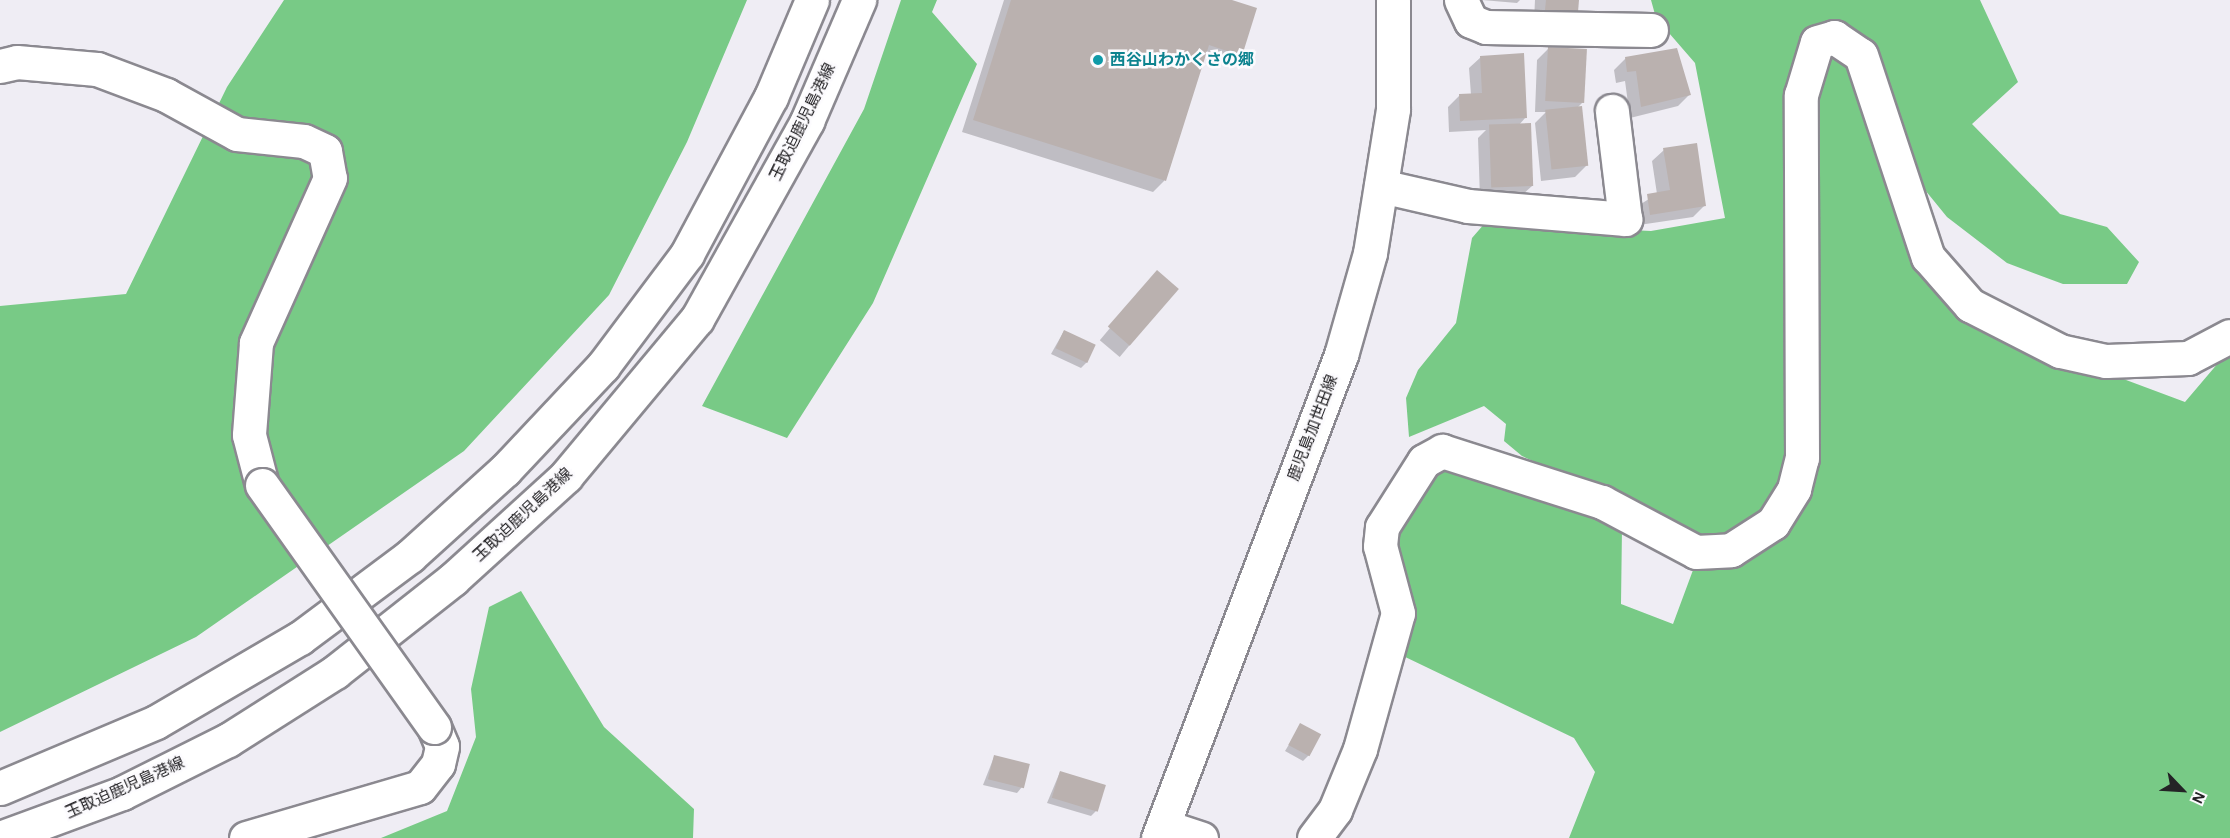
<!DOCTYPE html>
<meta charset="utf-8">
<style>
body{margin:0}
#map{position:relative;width:2230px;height:838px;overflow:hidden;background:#efedf4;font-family:"Alegreya Sans","Noto Sans JP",sans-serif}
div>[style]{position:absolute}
.forest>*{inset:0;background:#78ca86}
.shadow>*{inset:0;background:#0003;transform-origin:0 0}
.building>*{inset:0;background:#bab1af;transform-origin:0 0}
.roads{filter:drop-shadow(2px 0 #8b8990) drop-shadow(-2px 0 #8b8990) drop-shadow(0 2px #8b8990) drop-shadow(0 -2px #8b8990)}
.minor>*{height:33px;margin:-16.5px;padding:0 16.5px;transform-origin:16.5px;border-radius:16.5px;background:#fff}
.major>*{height:33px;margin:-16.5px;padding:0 16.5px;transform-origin:16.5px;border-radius:16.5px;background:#fff}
.bridges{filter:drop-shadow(2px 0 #8b8990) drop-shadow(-2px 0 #8b8990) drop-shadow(0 2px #8b8990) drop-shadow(0 -2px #8b8990)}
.minor-bridge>*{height:33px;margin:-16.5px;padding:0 16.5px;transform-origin:16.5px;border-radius:16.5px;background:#fff}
.dots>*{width:16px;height:16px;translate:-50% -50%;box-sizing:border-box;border:3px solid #fcfbfe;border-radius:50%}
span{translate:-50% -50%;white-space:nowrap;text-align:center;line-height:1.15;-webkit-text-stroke:5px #fcfbfe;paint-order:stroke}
.culture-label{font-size:16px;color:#0d838f;font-weight:700}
.left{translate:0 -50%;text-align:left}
.street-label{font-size:16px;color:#242326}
.north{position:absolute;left:2152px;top:760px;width:60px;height:60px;-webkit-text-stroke:4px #fcfbfe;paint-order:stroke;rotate:115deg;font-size:16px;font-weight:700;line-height:24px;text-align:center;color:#242326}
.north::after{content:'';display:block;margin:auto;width:21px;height:27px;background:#242326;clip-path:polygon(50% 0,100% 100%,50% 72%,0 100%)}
</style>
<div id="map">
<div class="forest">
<div style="clip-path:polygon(284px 0,747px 0,687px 142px,609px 295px,464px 451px,196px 637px,0 732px,0 306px,126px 294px,227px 87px)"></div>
<div style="clip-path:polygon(901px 0,937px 0,932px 12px,977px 64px,873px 303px,787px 438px,702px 406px,864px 109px)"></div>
<div style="clip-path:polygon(1651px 0,1980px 0,2018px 82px,1972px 124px,2060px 214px,2107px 227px,2139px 262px,2127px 284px,2063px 284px,2007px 263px,1947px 217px,1912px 174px,1877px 69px,1801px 39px,1795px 400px,1780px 497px,1726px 543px,1682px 537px,1635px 507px,1522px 456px,1504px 441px,1506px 424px,1484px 406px,1409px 437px,1406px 398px,1418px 370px,1456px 323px,1472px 238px,1485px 223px,1651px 231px,1725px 218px,1695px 63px,1656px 18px)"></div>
<div style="clip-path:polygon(1825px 54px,1852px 56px,1922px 262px,2102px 371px,2185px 402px,2230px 349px,2230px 838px,1569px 838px,1595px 772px,1574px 738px,1399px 654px,1391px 525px,1421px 477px,1449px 462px,1610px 516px,1622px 528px,1621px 604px,1673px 624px,1696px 562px,1792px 515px,1811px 94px)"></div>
<div style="clip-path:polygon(521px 591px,604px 727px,694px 809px,693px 838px,381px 838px,447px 811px,476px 737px,471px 689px,489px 607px)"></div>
</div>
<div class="shadow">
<div style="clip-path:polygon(1004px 0,1227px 0,1240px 55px,1235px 61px,1206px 51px,1164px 181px,1153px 192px,962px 132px)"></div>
<div style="clip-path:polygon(1482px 0,1520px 0,1517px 3px)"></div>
<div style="clip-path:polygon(1535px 0,1576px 0,1577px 11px,1565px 23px,1534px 21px)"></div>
<div style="clip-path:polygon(1548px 49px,1583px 102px,1576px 109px,1586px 166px,1575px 177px,1541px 181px,1535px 123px,1546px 112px,1535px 112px,1537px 60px)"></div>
<div style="clip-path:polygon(1481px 57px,1526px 117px,1518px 126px,1532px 186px,1520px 197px,1480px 199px,1478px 138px,1486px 130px,1449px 132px,1448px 107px,1459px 96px,1471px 95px,1469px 68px)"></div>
<div style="clip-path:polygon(1626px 58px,1690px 94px,1678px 106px,1630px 118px,1625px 81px,1616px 83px,1614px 70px)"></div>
<div style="clip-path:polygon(1664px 150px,1705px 205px,1693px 217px,1639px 225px,1636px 207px,1657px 194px,1652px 161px)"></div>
<div style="left:1157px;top:272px;width:26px;height:89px;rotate:40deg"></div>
<div style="clip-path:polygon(1064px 331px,1087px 362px,1081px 368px,1051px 354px)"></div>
<div style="clip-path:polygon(1301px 725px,1309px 755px,1303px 761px,1285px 751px)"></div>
<div style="clip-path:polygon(994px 757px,1022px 787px,1017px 793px,983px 785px)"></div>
<div style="clip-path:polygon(1060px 772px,1096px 811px,1091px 816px,1047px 803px)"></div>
</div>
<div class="building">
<div style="clip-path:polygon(1011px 0,1232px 0,1257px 8px,1242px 56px,1209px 45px,1166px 181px,973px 120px)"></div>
<div style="clip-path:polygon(1546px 0,1579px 0,1578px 12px,1545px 10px)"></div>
<div style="left:1548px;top:47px;width:39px;height:54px;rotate:3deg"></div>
<div style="clip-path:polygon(1677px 48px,1691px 95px,1641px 107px,1636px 71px,1627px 72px,1625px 57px)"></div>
<div style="clip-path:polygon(1524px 53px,1527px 118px,1460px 121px,1459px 94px,1482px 93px,1480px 56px)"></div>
<div style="left:1582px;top:106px;width:60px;height:37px;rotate:84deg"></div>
<div style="left:1531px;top:123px;width:63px;height:42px;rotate:88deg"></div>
<div style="clip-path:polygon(1697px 143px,1706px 206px,1650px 215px,1647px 194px,1670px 190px,1663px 148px)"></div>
<div style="left:1157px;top:270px;width:29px;height:75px;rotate:41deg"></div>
<div style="left:1064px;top:330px;width:35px;height:20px;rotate:25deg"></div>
<div style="left:1300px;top:723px;width:24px;height:25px;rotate:28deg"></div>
<div style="left:994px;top:755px;width:37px;height:25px;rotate:14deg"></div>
<div style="left:1060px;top:771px;width:48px;height:28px;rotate:17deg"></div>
</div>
<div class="roads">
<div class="minor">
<div style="left:1461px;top:0;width:23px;rotate:65deg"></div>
<div style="left:1471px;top:21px;width:16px;rotate:22deg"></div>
<div style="left:1486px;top:27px;width:165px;rotate:1deg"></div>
<div style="left:0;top:66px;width:17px;rotate:-13deg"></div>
<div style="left:17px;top:62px;width:80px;rotate:5deg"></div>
<div style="left:97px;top:69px;width:74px;rotate:20.6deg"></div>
<div style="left:166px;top:95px;width:81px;rotate:28.8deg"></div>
<div style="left:237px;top:134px;width:67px;rotate:6deg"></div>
<div style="left:304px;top:141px;width:23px;rotate:25deg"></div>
<div style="left:325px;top:151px;width:27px;rotate:80deg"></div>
<div style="left:330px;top:178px;width:181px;rotate:114.2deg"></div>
<div style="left:256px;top:343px;width:92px;rotate:94.4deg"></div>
<div style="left:249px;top:435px;width:52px;rotate:75.4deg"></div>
<div style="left:1381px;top:186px;width:89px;rotate:12.9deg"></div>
<div style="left:1468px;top:206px;width:158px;rotate:4.7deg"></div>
<div style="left:1625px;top:219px;width:109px;rotate:-96.9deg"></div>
<div style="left:1163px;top:826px;width:40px;rotate:18deg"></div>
<div style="left:246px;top:838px;width:181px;rotate:-16.3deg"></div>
<div style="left:420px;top:787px;width:29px;rotate:-52deg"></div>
<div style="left:438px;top:764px;width:18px;rotate:-77deg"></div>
<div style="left:442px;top:746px;width:21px;rotate:-113deg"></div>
<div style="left:1314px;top:838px;width:35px;rotate:-53deg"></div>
<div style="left:1335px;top:810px;width:66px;rotate:-67.7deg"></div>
<div style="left:1360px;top:749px;width:141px;rotate:-74.4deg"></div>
<div style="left:1398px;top:613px;width:69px;rotate:-105deg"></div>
<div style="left:1380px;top:546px;width:19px;rotate:-84deg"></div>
<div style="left:1382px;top:527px;width:78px;rotate:-57.5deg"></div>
<div style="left:1424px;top:461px;width:21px;rotate:-29deg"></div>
<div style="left:1442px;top:451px;width:168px;rotate:17.7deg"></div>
<div style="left:1602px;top:502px;width:106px;rotate:28deg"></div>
<div style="left:1696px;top:552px;width:35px;rotate:-3deg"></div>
<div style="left:1731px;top:550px;width:50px;rotate:-32.7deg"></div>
<div style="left:1773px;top:523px;width:40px;rotate:-58deg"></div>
<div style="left:1794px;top:489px;width:32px;rotate:-76deg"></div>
<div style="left:1802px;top:458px;width:363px;rotate:-90.2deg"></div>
<div style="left:1801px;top:95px;width:55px;rotate:-73.2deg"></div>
<div style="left:1817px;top:42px;width:18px;rotate:-16deg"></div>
<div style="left:1834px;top:37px;width:32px;rotate:34deg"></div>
<div style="left:1861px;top:55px;width:213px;rotate:71.7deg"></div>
<div style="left:1928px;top:257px;width:64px;rotate:48.8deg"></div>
<div style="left:1970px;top:305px;width:101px;rotate:27.1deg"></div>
<div style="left:2060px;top:351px;width:47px;rotate:12.3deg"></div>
<div style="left:2106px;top:361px;width:82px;rotate:-2.1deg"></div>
<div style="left:2188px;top:358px;width:47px;rotate:-27.6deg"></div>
</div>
<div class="major">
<div style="left:0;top:788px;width:169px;rotate:-22.9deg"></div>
<div style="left:156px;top:722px;width:167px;rotate:-30.3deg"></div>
<div style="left:300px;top:638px;width:137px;rotate:-36.7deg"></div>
<div style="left:410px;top:556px;width:128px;rotate:-42.2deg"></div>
<div style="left:505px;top:470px;width:143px;rotate:-46.7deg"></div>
<div style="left:603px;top:366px;width:140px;rotate:-53.1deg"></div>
<div style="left:687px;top:254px;width:178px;rotate:-61.9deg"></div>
<div style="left:771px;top:97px;width:105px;rotate:-67.1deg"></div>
<div style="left:0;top:838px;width:130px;rotate:-20.2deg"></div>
<div style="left:122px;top:793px;width:119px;rotate:-26.6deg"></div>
<div style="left:228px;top:740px;width:127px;rotate:-32.4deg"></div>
<div style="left:335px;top:672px;width:150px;rotate:-38.2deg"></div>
<div style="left:453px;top:579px;width:153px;rotate:-42.3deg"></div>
<div style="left:566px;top:476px;width:204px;rotate:-50.2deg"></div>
<div style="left:697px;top:319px;width:227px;rotate:-60.9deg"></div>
<div style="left:807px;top:121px;width:132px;rotate:-66.7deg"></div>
<div style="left:1158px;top:838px;width:517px;rotate:-69.25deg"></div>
<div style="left:1341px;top:355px;width:106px;rotate:-74.1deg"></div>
<div style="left:1370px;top:253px;width:146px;rotate:-80.9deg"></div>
<div style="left:1393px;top:109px;width:109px;rotate:-90deg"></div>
</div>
</div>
<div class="bridges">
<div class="minor-bridge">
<div style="left:262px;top:485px;width:297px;rotate:54.6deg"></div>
</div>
</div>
<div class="dots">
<div style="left:1098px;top:60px;background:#0f9aa8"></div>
</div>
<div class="culture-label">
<span class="left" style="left:1110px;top:60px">西谷山わかくさの郷</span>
</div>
<div class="street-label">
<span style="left:803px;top:122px;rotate:-64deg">玉取迫鹿児島港線</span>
<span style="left:1313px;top:428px;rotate:-69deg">鹿児島加世田線</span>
<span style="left:523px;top:515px;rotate:-43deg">玉取迫鹿児島港線</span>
<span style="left:125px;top:788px;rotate:-24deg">玉取迫鹿児島港線</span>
</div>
<div class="north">N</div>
</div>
